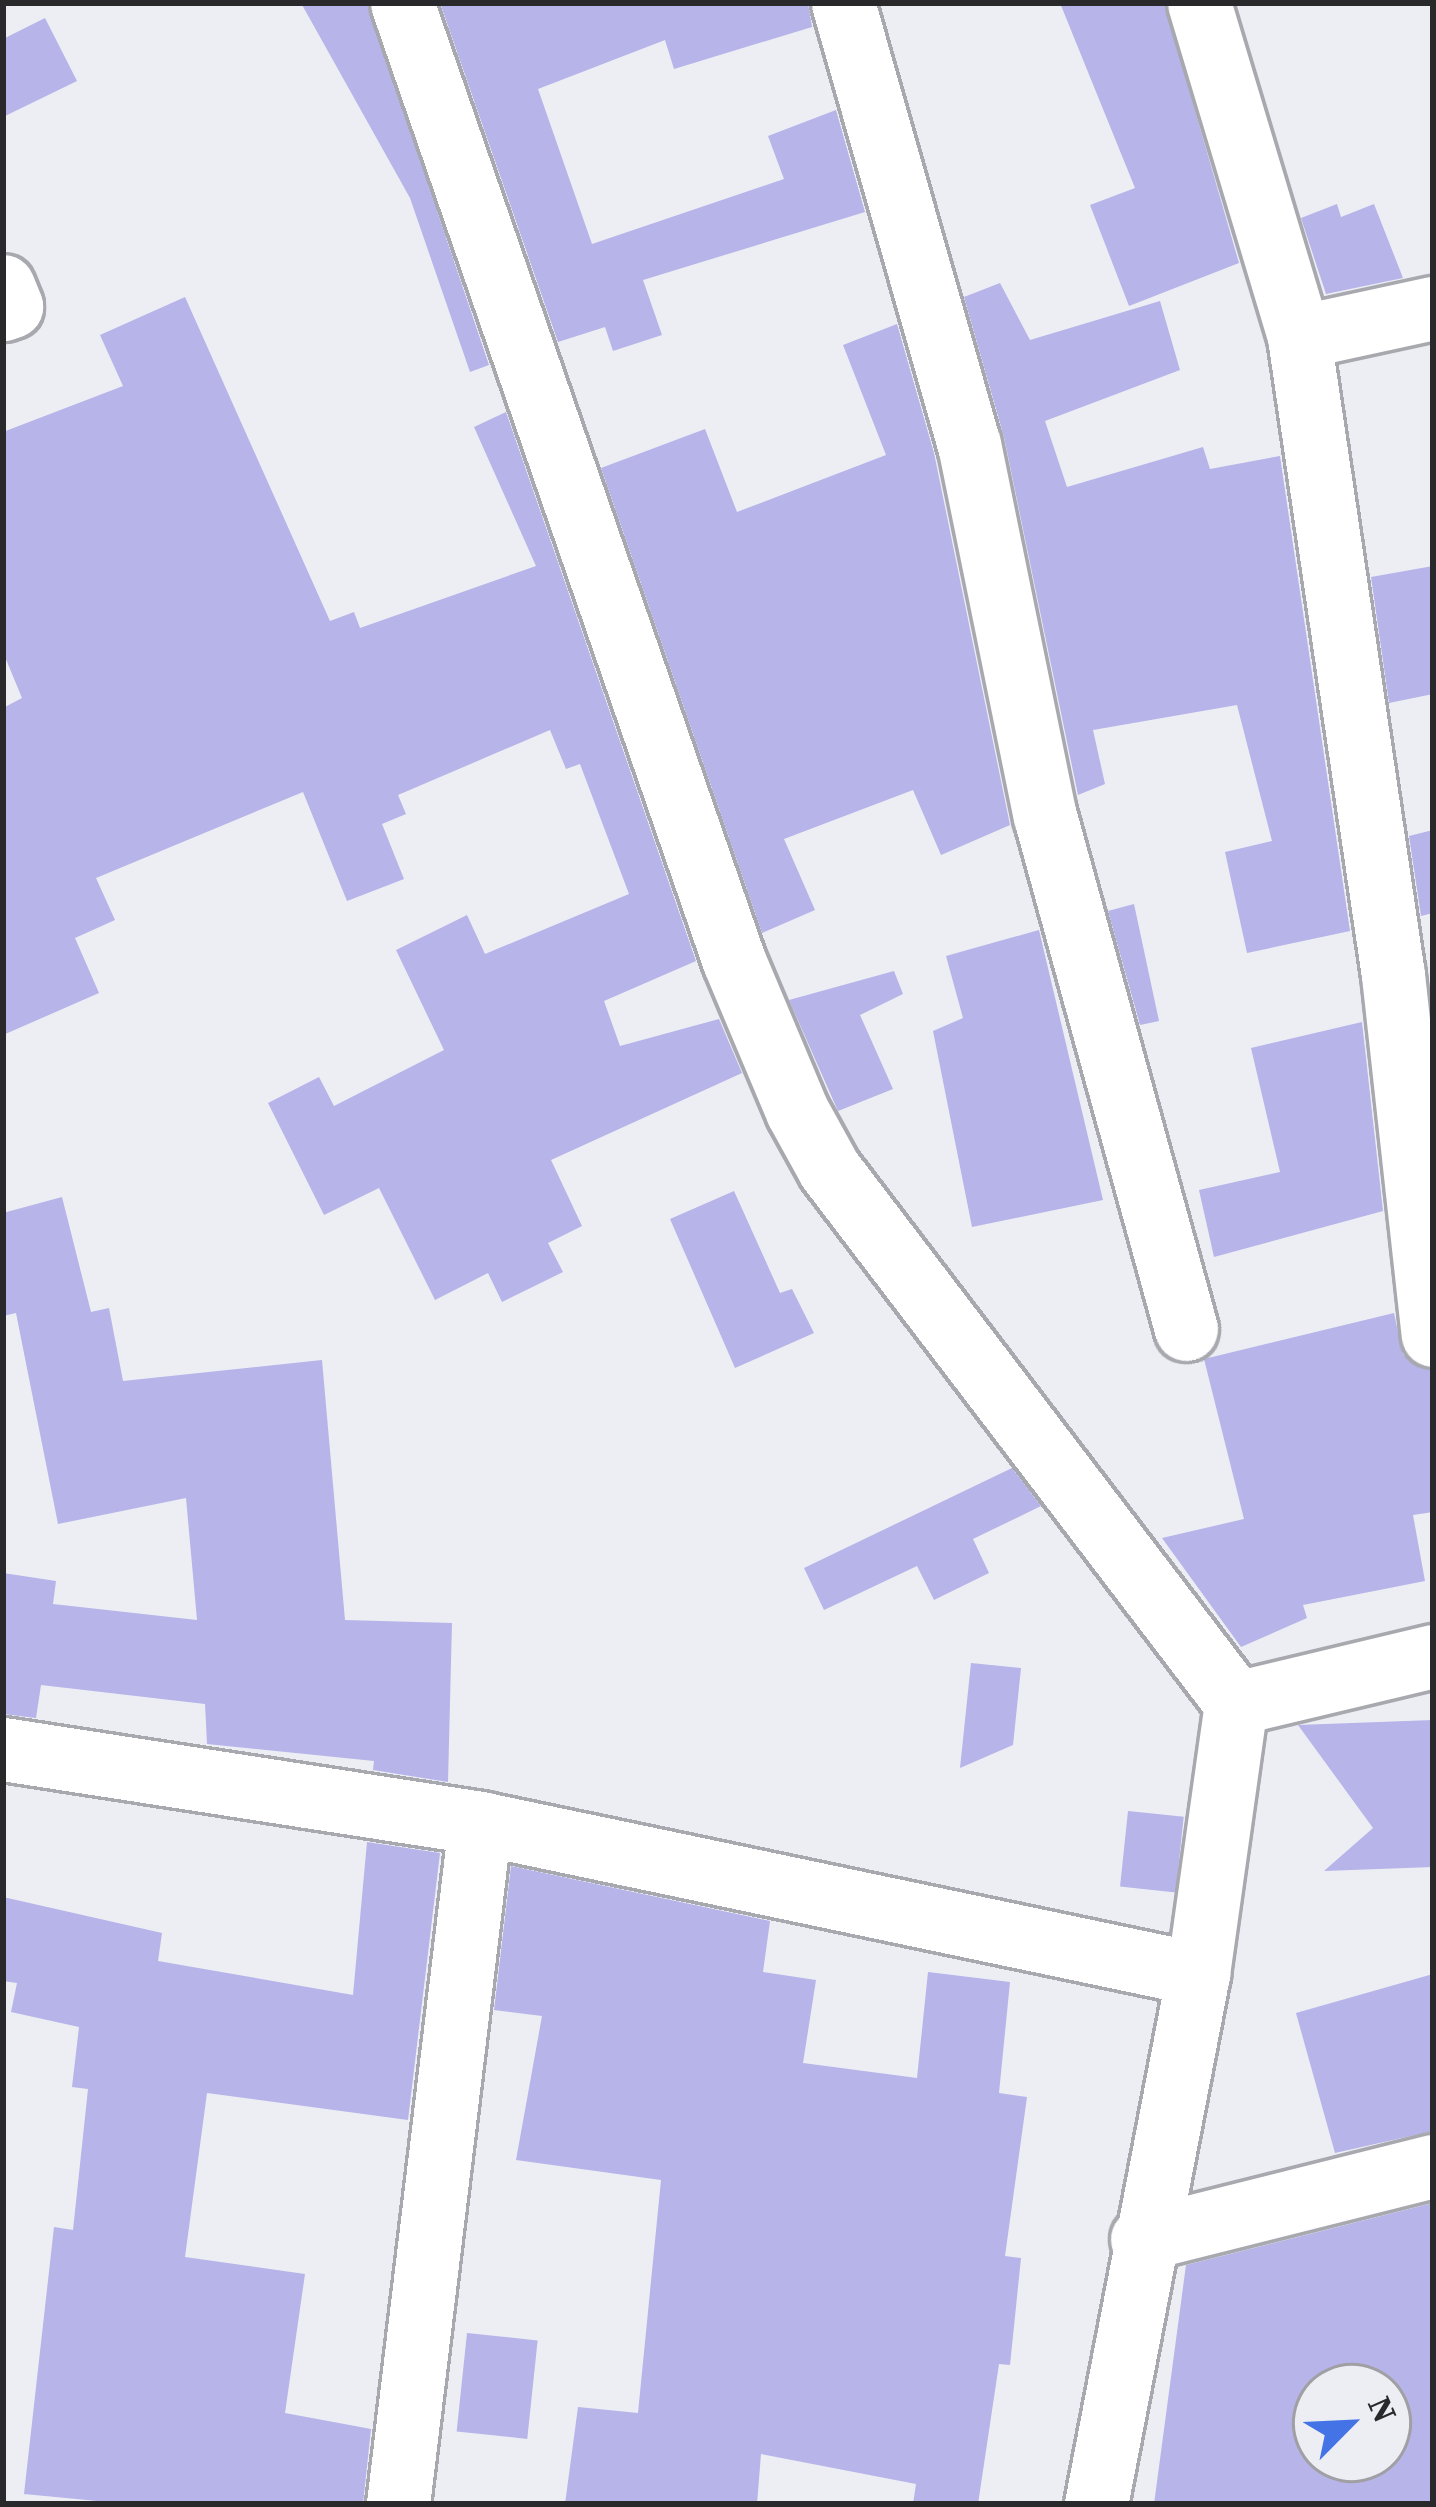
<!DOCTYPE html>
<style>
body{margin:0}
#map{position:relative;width:1436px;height:2507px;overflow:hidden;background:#ededf4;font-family:"Source Serif 4",serif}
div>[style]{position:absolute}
.building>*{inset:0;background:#b6b4e9;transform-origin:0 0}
.roads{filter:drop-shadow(3px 0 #a8a8af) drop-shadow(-3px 0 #a8a8af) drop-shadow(0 3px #a8a8af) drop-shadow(0 -3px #a8a8af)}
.street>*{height:63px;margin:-31.5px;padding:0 31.5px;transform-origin:31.5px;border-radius:31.5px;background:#fff}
span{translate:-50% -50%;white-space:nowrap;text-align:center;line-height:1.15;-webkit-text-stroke:9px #ededf4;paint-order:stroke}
.frame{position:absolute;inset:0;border:6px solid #29292c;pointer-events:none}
.north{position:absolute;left:1292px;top:2363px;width:120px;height:120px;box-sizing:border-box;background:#ededf4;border:3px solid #9f9fa4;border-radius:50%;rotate:66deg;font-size:33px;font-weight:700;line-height:48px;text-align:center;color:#29292c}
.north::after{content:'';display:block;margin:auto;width:42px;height:54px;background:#4373e5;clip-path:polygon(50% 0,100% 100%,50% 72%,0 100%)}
</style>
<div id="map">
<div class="building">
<div style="clip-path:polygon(301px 3px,367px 3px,489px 365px,470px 372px,410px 198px)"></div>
<div style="clip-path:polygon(440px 3px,808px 3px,812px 27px,674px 69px,665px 40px,538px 89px,592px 244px,784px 179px,768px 136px,836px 110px,865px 212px,643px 280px,662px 335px,613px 351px,605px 327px,558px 342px)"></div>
<div style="clip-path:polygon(1060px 3px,1164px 3px,1239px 263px,1129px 306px,1090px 205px,1135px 188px)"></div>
<div style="clip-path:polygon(45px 18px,77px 81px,3px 117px,3px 39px)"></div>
<div style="clip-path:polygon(1337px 204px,1341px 217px,1374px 204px,1403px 278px,1326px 294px,1301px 218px)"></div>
<div style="clip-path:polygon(1000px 283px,1030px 340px,1160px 301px,1180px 370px,1045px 421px,1067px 487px,1203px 447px,1210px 469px,1280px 456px,1350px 931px,1247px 953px,1225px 852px,1272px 841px,1237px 705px,1093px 730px,1105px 784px,1078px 795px,1004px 437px,964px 297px)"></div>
<div style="clip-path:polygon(185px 297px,330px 621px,354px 612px,360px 628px,536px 566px,474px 427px,506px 412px,696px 961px,604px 1001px,620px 1046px,719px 1019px,742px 1073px,551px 1160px,582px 1226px,548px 1243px,563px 1272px,502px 1302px,488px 1273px,435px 1300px,379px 1188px,324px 1215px,268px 1103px,319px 1077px,334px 1106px,444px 1050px,396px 950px,467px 915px,485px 954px,629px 894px,580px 764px,566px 769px,550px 730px,398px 795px,406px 814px,382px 824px,404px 879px,347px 901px,303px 792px,96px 878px,115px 920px,75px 938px,99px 993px,3px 1035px,3px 708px,22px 698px,3px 652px,3px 432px,123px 386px,100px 335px)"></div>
<div style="clip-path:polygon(897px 324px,934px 453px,1010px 825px,941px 855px,913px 790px,784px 839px,815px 910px,762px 933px,601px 468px,705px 429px,737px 512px,886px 455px,843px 345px)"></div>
<div style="clip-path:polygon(1433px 566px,1433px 694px,1389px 703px,1371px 577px)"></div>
<div style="clip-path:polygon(1433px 830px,1433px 913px,1421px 916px,1409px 836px)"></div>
<div style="clip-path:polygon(1134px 904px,1159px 1021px,1140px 1025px,1108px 911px)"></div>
<div style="clip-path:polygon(1039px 930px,1103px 1200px,972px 1227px,933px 1031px,963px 1018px,946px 956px)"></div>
<div style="clip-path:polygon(894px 971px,903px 994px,860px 1015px,893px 1089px,838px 1111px,789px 1000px)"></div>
<div style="clip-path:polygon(1362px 1022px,1383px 1211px,1214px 1257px,1199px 1190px,1280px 1172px,1251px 1048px)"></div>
<div style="clip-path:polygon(734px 1191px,780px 1293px,792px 1289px,814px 1333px,735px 1368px,670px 1219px)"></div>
<div style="clip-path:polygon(62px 1197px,91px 1312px,109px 1308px,123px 1381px,322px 1360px,345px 1620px,452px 1623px,448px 1782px,373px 1770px,374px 1761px,207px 1744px,205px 1704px,41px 1685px,36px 1718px,3px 1714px,3px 1573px,56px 1581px,53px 1604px,197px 1620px,186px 1498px,58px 1524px,16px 1313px,3px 1316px,3px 1213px)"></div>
<div style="clip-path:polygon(1394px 1313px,1403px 1355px,1433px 1370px,1433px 1512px,1413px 1515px,1425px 1581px,1303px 1605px,1307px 1618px,1241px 1647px,1162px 1538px,1244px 1519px,1204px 1359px)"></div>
<div style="clip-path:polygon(1012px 1468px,1041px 1506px,973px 1539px,989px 1573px,934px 1600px,917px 1566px,824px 1610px,804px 1568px)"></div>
<div style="clip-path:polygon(971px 1663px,1021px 1668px,1013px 1745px,960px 1768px)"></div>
<div style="clip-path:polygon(1433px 1720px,1433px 1867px,1324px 1871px,1373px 1828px,1298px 1725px)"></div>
<div style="left:1128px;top:1811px;width:56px;height:76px;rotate:6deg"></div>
<div style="clip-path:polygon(367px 1842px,440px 1853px,408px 2120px,207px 2093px,185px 2257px,305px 2274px,285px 2413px,371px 2429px,363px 2504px,129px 2504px,24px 2494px,54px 2227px,73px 2230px,88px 2089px,72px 2087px,79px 2027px,11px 2012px,17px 1983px,3px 1981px,3px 1897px,162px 1933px,158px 1961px,353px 1995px)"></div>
<div style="clip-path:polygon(511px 1866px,770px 1921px,763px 1972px,816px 1980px,803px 2063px,917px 2078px,928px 1972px,1010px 1982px,999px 2093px,1027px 2097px,1005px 2256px,1021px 2258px,1010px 2365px,999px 2364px,978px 2504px,913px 2504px,916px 2484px,761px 2454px,757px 2504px,565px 2504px,578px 2407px,638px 2413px,661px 2180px,516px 2160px,542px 2016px,494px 2010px)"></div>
<div style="clip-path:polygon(1433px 1974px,1433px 2131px,1335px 2153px,1296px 2013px)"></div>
<div style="clip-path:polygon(evenodd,1433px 2203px,1433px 2504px,1154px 2504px,1186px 2265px,1433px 2203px,1316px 2387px,1388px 2387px,1388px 2459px,1316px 2459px,1316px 2387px)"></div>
<div style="left:467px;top:2333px;width:71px;height:99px;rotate:6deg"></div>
</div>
<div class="roads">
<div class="street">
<div style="left:402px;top:3px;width:1014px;rotate:70.89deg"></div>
<div style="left:734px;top:961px;width:163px;rotate:67.2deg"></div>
<div style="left:797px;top:1111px;width:66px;rotate:61.1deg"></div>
<div style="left:829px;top:1169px;width:671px;rotate:52.69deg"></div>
<div style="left:1236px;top:1703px;width:274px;rotate:98deg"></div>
<div style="left:843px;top:3px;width:459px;rotate:74.1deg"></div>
<div style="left:969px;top:444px;width:380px;rotate:78.5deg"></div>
<div style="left:1045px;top:816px;width:532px;rotate:74.63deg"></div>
<div style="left:1199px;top:3px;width:349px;rotate:73.3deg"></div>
<div style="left:1299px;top:337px;width:645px;rotate:81.62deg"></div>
<div style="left:1393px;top:975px;width:362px;rotate:83.7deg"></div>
<div style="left:3px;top:286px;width:22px;rotate:68deg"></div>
<div style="left:11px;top:306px;width:9px;rotate:159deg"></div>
<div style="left:1299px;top:337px;width:137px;rotate:-12.2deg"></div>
<div style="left:1236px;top:1703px;width:203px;rotate:-13.4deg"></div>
<div style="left:3px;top:1749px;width:483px;rotate:8.8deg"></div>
<div style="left:480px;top:1823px;width:734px;rotate:11.88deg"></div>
<div style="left:1198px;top:1974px;width:540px;rotate:100.89deg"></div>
<div style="left:1142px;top:2239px;width:300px;rotate:-14.1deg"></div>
<div style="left:398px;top:2504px;width:686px;rotate:-83.13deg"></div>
</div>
</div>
<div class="frame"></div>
<div class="north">N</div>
</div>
